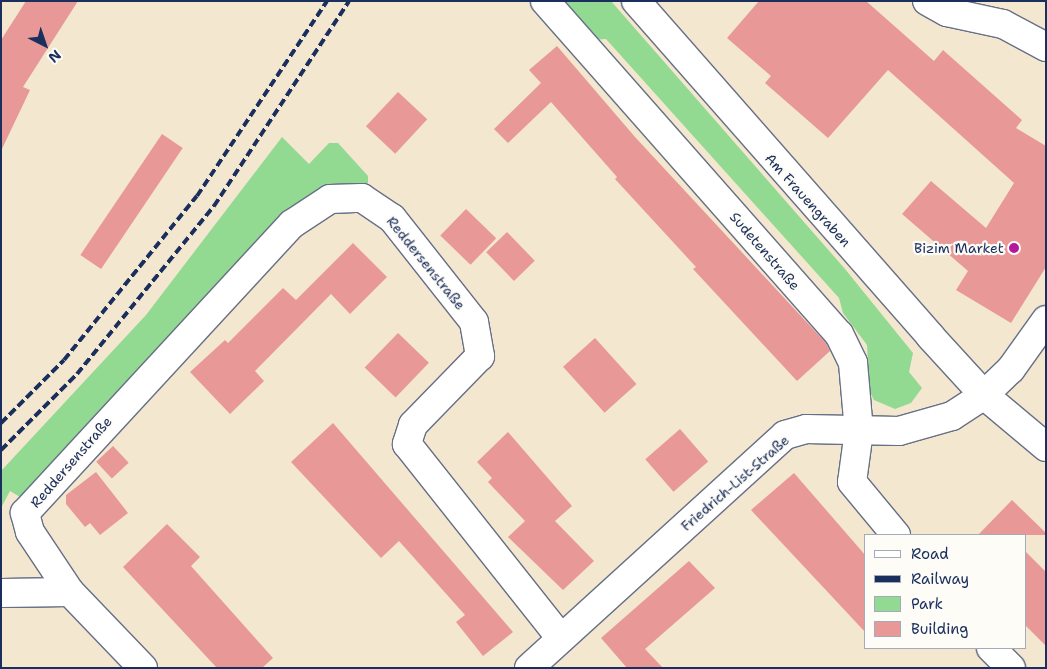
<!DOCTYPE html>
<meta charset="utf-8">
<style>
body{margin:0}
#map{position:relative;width:1047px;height:669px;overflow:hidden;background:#f4e7cf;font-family:"Shantell Sans",sans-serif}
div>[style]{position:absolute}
.green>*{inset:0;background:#92d992}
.building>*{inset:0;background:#e89897;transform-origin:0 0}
.roads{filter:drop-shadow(1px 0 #676f86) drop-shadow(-1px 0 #676f86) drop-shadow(0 1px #676f86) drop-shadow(0 -1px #676f86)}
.minor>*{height:28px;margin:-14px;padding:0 14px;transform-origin:14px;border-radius:14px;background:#fff}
.secondary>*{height:28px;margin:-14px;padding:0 14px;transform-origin:14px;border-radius:14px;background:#fff}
.rail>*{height:4px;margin-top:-2px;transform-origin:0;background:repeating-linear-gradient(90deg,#1b2f5e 0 8px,transparent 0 12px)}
.dots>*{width:14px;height:14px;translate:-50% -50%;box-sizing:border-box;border:2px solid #fdfcf7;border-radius:50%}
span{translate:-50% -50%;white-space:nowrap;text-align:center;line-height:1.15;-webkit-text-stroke:4.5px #fdfcf7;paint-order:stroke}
.street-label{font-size:14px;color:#1b2f5e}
.poi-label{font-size:14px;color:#1b2f5e}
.right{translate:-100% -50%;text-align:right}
.frame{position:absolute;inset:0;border:2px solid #1b2f5e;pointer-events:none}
.legend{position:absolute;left:864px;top:534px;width:162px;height:115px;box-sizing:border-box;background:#fdfcf7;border:1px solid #a3aaba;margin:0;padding:6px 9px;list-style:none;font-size:15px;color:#1b2f5e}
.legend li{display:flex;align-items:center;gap:10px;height:25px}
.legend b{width:25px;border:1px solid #a3aaba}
.north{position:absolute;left:20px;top:20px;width:50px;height:50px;-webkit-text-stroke:4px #fdfcf7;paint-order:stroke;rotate:139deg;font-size:14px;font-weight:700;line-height:20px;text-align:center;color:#1b2f5e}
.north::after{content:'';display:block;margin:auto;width:18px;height:22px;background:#1b2f5e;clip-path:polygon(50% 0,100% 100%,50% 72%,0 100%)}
</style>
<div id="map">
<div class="green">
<div style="clip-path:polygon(566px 1px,611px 1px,845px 269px,913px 353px,909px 372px,922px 388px,911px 403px,895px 409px,874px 400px,870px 392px,867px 345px,843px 313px,839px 298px,606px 39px,593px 40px)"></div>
<div style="clip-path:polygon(282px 137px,309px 164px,329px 143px,338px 143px,368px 176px,368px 183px,308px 198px,20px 497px,10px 491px,1px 508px,1px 471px,146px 315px)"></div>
</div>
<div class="building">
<div style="clip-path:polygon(26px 1px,78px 1px,23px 87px,30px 90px,1px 151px,1px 40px)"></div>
<div style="clip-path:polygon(759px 1px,866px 1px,934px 61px,943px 50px,1022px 120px,1016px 128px,1046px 146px,1046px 267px,1011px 323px,956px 290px,968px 271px,902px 214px,931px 181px,986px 228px,1014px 183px,888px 70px,828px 138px,765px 83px,771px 76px,727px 38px)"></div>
<div style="clip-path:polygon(557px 46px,635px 137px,826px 343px,830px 351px,797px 381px,693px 269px,696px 267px,615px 179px,617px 177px,551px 102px,508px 143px,494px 129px,541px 83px,529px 70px)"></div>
<div style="left:398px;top:92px;width:40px;height:47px;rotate:43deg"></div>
<div style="left:162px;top:134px;width:25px;height:146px;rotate:34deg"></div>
<div style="left:466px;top:209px;width:42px;height:37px;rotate:44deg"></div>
<div style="left:507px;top:232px;width:40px;height:29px;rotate:46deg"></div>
<div style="clip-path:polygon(353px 243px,387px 277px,350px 314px,331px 294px,255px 371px,264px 381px,230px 414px,190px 372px,225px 340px,228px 343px,283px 288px,296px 300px)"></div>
<div style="left:398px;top:333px;width:43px;height:48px;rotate:44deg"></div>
<div style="left:595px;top:338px;width:62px;height:43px;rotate:48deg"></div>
<div style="clip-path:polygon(333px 423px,513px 632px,483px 656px,456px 622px,465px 615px,399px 541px,381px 558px,291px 462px)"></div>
<div style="left:680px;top:429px;width:43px;height:46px;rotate:49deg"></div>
<div style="clip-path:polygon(508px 432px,572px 506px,555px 521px,594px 561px,563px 590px,508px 537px,525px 521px,488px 482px,492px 478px,477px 462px)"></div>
<div style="left:113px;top:446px;width:23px;height:23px;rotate:47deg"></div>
<div style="clip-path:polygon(96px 472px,128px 513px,100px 535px,90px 523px,85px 527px,66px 504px,66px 495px)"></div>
<div style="clip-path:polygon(794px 473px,866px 556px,866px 633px,751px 510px)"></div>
<div style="clip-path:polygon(1012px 500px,1046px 533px,1046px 535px,978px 535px)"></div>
<div style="clip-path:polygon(167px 524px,200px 557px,191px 566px,273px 658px,262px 668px,217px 668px,123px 567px)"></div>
<div style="clip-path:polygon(1026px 552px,1046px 572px,1046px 646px,1026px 626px)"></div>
<div style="clip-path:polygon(689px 561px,715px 588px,645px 649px,663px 668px,627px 668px,601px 638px)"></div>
</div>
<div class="roads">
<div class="minor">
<div style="left:545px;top:1px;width:444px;rotate:48.6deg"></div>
<div style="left:839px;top:334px;width:32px;rotate:64deg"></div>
<div style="left:853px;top:363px;width:68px;rotate:85deg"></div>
<div style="left:859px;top:431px;width:51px;rotate:97.8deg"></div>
<div style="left:852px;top:482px;width:69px;rotate:50.3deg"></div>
<div style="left:927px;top:1px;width:23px;rotate:29deg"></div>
<div style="left:947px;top:12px;width:57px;rotate:12.1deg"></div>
<div style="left:1003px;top:24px;width:49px;rotate:28.1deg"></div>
<div style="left:1px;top:593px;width:69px;rotate:-0.8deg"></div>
<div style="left:991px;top:648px;width:28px;rotate:45deg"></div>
<div style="left:143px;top:668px;width:105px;rotate:-133.8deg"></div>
<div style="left:70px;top:592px;width:72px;rotate:-123.7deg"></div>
<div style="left:30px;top:532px;width:20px;rotate:-105deg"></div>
<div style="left:25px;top:513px;width:393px;rotate:-47.3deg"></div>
<div style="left:292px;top:224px;width:45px;rotate:-33.3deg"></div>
<div style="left:330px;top:199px;width:32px;rotate:-2deg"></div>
<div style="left:362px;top:198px;width:36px;rotate:34deg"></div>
<div style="left:392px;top:218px;width:132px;rotate:51.7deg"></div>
<div style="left:474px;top:322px;width:35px;rotate:80deg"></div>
<div style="left:480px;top:356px;width:96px;rotate:134.2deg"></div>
<div style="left:413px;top:425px;width:20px;rotate:108deg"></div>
<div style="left:407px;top:444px;width:248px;rotate:51.6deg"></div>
<div style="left:529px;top:668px;width:346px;rotate:-42.3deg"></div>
<div style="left:785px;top:435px;width:22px;rotate:-16deg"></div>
<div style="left:806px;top:429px;width:93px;rotate:1.2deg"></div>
<div style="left:899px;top:431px;width:55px;rotate:-15.8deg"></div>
<div style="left:952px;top:416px;width:38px;rotate:-33deg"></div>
<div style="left:984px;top:395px;width:37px;rotate:-44deg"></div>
<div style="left:1011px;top:369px;width:60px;rotate:-54.5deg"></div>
</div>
<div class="secondary">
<div style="left:636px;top:1px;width:446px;rotate:48.7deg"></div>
<div style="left:930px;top:336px;width:80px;rotate:47.5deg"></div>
<div style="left:984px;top:395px;width:81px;rotate:40deg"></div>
</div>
</div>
<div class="rail">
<div style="left:1px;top:423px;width:89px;rotate:-45deg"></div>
<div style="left:64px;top:360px;width:211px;rotate:-51deg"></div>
<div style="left:197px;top:196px;width:234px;rotate:-56.3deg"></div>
<div style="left:1px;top:450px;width:107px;rotate:-45deg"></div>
<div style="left:77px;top:374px;width:217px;rotate:-50.8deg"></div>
<div style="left:214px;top:206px;width:245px;rotate:-56.6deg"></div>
</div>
<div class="dots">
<div style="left:1014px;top:248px;background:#b5179e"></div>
</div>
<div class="street-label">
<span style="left:808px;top:200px;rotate:48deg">Am Frauengraben</span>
<span style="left:765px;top:251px;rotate:49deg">Sudetenstraße</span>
<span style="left:426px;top:263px;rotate:51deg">Reddersenstraße</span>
<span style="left:71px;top:462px;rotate:-49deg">Reddersenstraße</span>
<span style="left:735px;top:483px;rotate:-41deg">Friedrich-List-Straße</span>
</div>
<div class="poi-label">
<span class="right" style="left:1004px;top:248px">Bizim Market</span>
</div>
<div class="frame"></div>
<ul class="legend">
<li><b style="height:6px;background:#fff"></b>Road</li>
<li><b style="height:6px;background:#1b2f5e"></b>Railway</li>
<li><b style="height:14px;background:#92d992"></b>Park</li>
<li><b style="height:14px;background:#e89897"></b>Building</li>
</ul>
<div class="north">N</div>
</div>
